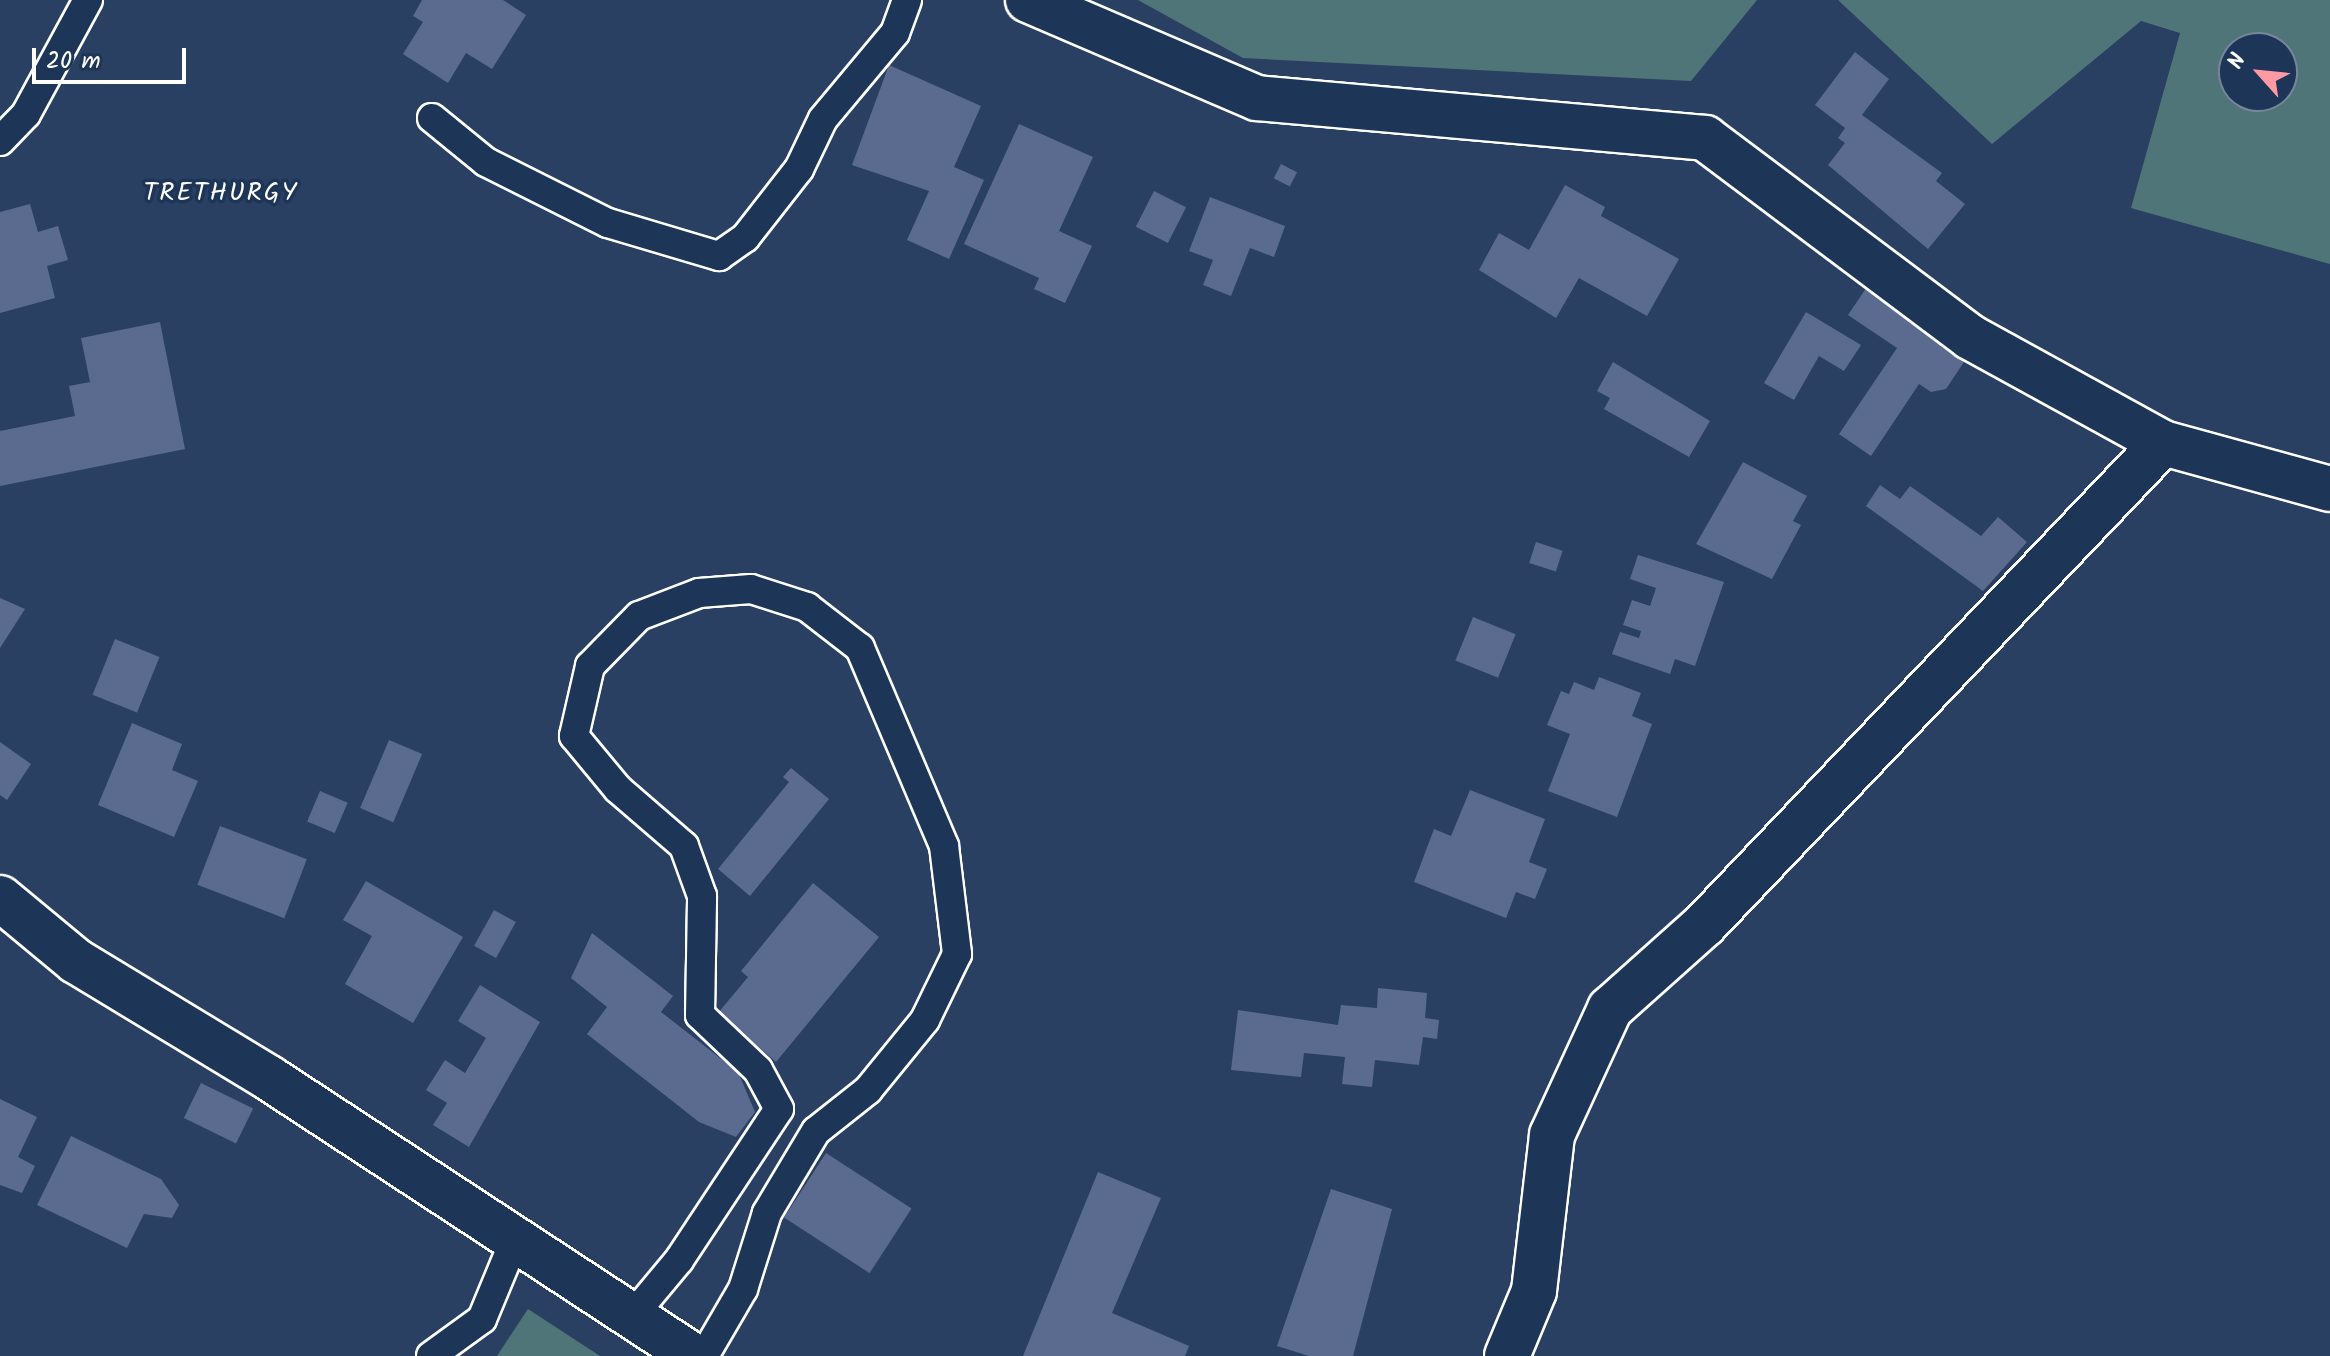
<!DOCTYPE html>
<style>
body{margin:0}
#map{position:relative;width:2330px;height:1356px;overflow:hidden;background:#294062;font-family:Kalam,sans-serif}
div>[style]{position:absolute}
.green>*{inset:0;background:#4f7578}
.building>*{inset:0;background:#5a6b8f;transform-origin:0 0}
.roads{filter:drop-shadow(2px 0 #fff) drop-shadow(-2px 0 #fff) drop-shadow(0 2px #fff) drop-shadow(0 -2px #fff)}
.lane>*{height:28px;margin:-14px;padding:0 14px;transform-origin:14px;border-radius:14px;background:#1d3557}
.street>*{height:44px;margin:-22px;padding:0 22px;transform-origin:22px;border-radius:22px;background:#1d3557}
.secondary>*{height:44px;margin:-22px;padding:0 22px;transform-origin:22px;border-radius:22px;background:#1d3557}
span{translate:-50% -50%;white-space:nowrap;text-align:center;line-height:1.15;-webkit-text-stroke:7px #1d3557;paint-order:stroke}
.quarter-label{font-size:26px;color:#fff;letter-spacing:2px}
.north{position:absolute;left:2218px;top:32px;width:80px;height:80px;box-sizing:border-box;background:#1d3557;border:2px solid #77869a;border-radius:50%;rotate:297deg;font-size:22px;font-weight:700;line-height:32px;text-align:center;color:#fff}
.north::after{content:'';display:block;margin:auto;width:28px;height:36px;background:#ff9aa2;clip-path:polygon(50% 0,100% 100%,50% 72%,0 100%)}
.scale{position:absolute;left:32px;top:48px;width:154px;height:36px;box-sizing:border-box;border:4px solid #fff;border-top:0;padding-left:10px;font-size:24px;line-height:28px;white-space:nowrap;color:#fff;-webkit-text-stroke:6px #1d3557;paint-order:stroke}
</style>
<div id="map">
<div class="green">
<div style="clip-path:polygon(1138px 0,1757px 0,1691px 81px,1243px 58px)"></div>
<div style="clip-path:polygon(evenodd,1838px 0,2330px 0,2330px 264px,2131px 208px,2180px 33px,2141px 21px,1992px 144px,1838px 0,2234px 48px,2282px 48px,2282px 96px,2234px 96px,2234px 48px)"></div>
<div style="clip-path:polygon(528px 1309px,600px 1356px,497px 1356px)"></div>
</div>
<div class="building">
<div style="clip-path:polygon(422px 0,503px 0,526px 15px,492px 69px,466px 53px,448px 83px,403px 54px,423px 22px,413px 16px)"></div>
<div style="clip-path:polygon(1855px 52px,1889px 79px,1862px 115px,1942px 173px,1936px 181px,1965px 204px,1928px 249px,1828px 165px,1845px 143px,1838px 138px,1845px 128px,1815px 105px)"></div>
<div style="clip-path:polygon(889px 65px,981px 106px,954px 167px,984px 180px,949px 259px,907px 240px,929px 191px,852px 165px)"></div>
<div style="clip-path:polygon(1019px 124px,1093px 157px,1059px 231px,1092px 246px,1065px 303px,1034px 289px,1039px 278px,964px 244px)"></div>
<div style="left:1281px;top:164px;width:18px;height:16px;rotate:27deg"></div>
<div style="clip-path:polygon(1565px 185px,1605px 207px,1601px 216px,1679px 259px,1647px 316px,1579px 278px,1556px 318px,1479px 270px,1499px 233px,1529px 250px)"></div>
<div style="left:1154px;top:191px;width:36px;height:40px;rotate:27deg"></div>
<div style="clip-path:polygon(1210px 197px,1285px 226px,1274px 257px,1250px 248px,1231px 296px,1203px 285px,1213px 260px,1189px 251px)"></div>
<div style="clip-path:polygon(30px 204px,38px 232px,58px 226px,68px 260px,47px 266px,55px 298px,0 313px,0 212px)"></div>
<div style="clip-path:polygon(1871px 281px,1966px 359px,1946px 389px,1931px 392px,1919px 384px,1871px 456px,1839px 434px,1897px 348px,1848px 315px)"></div>
<div style="clip-path:polygon(1806px 312px,1861px 345px,1844px 371px,1819px 356px,1794px 400px,1764px 383px)"></div>
<div style="clip-path:polygon(160px 322px,185px 449px,0 486px,0 431px,75px 416px,69px 386px,90px 382px,81px 338px)"></div>
<div style="clip-path:polygon(1613px 362px,1710px 421px,1689px 457px,1604px 409px,1610px 398px,1597px 391px)"></div>
<div style="clip-path:polygon(1743px 462px,1807px 496px,1793px 521px,1801px 525px,1772px 579px,1696px 544px)"></div>
<div style="clip-path:polygon(1880px 485px,1900px 499px,1910px 486px,1981px 536px,1998px 517px,2027px 542px,1983px 591px,1866px 506px)"></div>
<div style="left:1536px;top:542px;width:28px;height:22px;rotate:18deg"></div>
<div style="clip-path:polygon(1638px 555px,1724px 582px,1695px 666px,1675px 659px,1670px 674px,1612px 654px,1620px 632px,1639px 638px,1641px 631px,1623px 625px,1632px 600px,1650px 606px,1656px 588px,1630px 579px)"></div>
<div style="clip-path:polygon(0 598px,25px 609px,0 648px)"></div>
<div style="left:1473px;top:617px;width:46px;height:47px;rotate:22deg"></div>
<div style="left:115px;top:639px;width:48px;height:60px;rotate:22deg"></div>
<div style="clip-path:polygon(1599px 677px,1641px 693px,1632px 716px,1652px 724px,1617px 817px,1548px 791px,1570px 734px,1547px 725px,1561px 691px,1569px 694px,1574px 682px,1594px 690px)"></div>
<div style="clip-path:polygon(132px 723px,182px 744px,172px 770px,198px 781px,174px 837px,98px 805px)"></div>
<div style="left:389px;top:740px;width:36px;height:74px;rotate:23deg"></div>
<div style="clip-path:polygon(0 742px,31px 764px,7px 800px,0 795px)"></div>
<div style="clip-path:polygon(791px 768px,829px 799px,750px 896px,718px 869px,789px 782px,783px 777px)"></div>
<div style="clip-path:polygon(1470px 790px,1545px 819px,1529px 862px,1547px 869px,1535px 899px,1516px 892px,1506px 918px,1414px 882px,1434px 829px,1451px 836px)"></div>
<div style="left:320px;top:791px;width:30px;height:33px;rotate:23deg"></div>
<div style="left:220px;top:826px;width:93px;height:63px;rotate:21deg"></div>
<div style="clip-path:polygon(366px 881px,463px 937px,413px 1023px,345px 984px,372px 936px,343px 920px)"></div>
<div style="clip-path:polygon(813px 883px,879px 937px,776px 1062px,718px 1013px,748px 977px,741px 971px)"></div>
<div style="left:494px;top:910px;width:25px;height:41px;rotate:29deg"></div>
<div style="clip-path:polygon(592px 933px,673px 996px,661px 1012px,738px 1072px,755px 1112px,736px 1137px,699px 1122px,587px 1034px,607px 1007px,571px 978px)"></div>
<div style="clip-path:polygon(480px 985px,540px 1022px,469px 1147px,433px 1125px,447px 1103px,426px 1090px,445px 1060px,465px 1073px,486px 1038px,458px 1021px)"></div>
<div style="clip-path:polygon(1378px 988px,1427px 993px,1425px 1018px,1439px 1020px,1437px 1039px,1423px 1037px,1419px 1065px,1375px 1060px,1372px 1087px,1342px 1084px,1345px 1057px,1304px 1053px,1301px 1077px,1231px 1070px,1238px 1010px,1338px 1025px,1341px 1005px,1377px 1008px)"></div>
<div style="left:201px;top:1083px;width:58px;height:39px;rotate:26deg"></div>
<div style="clip-path:polygon(0 1099px,37px 1117px,18px 1157px,35px 1166px,22px 1193px,0 1185px)"></div>
<div style="clip-path:polygon(71px 1136px,161px 1179px,179px 1205px,172px 1218px,144px 1214px,127px 1248px,37px 1205px)"></div>
<div style="left:826px;top:1153px;width:102px;height:77px;rotate:33deg"></div>
<div style="clip-path:polygon(1098px 1172px,1161px 1198px,1112px 1313px,1189px 1346px,1185px 1356px,1023px 1356px)"></div>
<div style="clip-path:polygon(1331px 1189px,1392px 1209px,1353px 1356px,1309px 1356px,1277px 1346px)"></div>
</div>
<div class="roads">
<div class="lane">
<div style="left:432px;top:118px;width:70px;rotate:39.2deg"></div>
<div style="left:486px;top:162px;width:136px;rotate:26.6deg"></div>
<div style="left:608px;top:223px;width:116px;rotate:16.6deg"></div>
<div style="left:719px;top:256px;width:32px;rotate:-35deg"></div>
<div style="left:745px;top:238px;width:88px;rotate:-52deg"></div>
<div style="left:799px;top:169px;width:55px;rotate:-64.4deg"></div>
<div style="left:823px;top:119px;width:112px;rotate:-50.1deg"></div>
<div style="left:895px;top:33px;width:35px;rotate:-70deg"></div>
<div style="left:0;top:141px;width:37px;rotate:-46deg"></div>
<div style="left:26px;top:114px;width:130px;rotate:-61.5deg"></div>
<div style="left:634px;top:1314px;width:70px;rotate:-50.2deg"></div>
<div style="left:679px;top:1260px;width:181px;rotate:-56.5deg"></div>
<div style="left:779px;top:1109px;width:44px;rotate:-118.3deg"></div>
<div style="left:758px;top:1070px;width:80px;rotate:-136.5deg"></div>
<div style="left:700px;top:1015px;width:119px;rotate:-89deg"></div>
<div style="left:702px;top:896px;width:53px;rotate:-109.8deg"></div>
<div style="left:684px;top:846px;width:87px;rotate:-139.2deg"></div>
<div style="left:618px;top:789px;width:69px;rotate:-129.7deg"></div>
<div style="left:574px;top:736px;width:72px;rotate:-77.1deg"></div>
<div style="left:590px;top:666px;width:70px;rotate:-45.6deg"></div>
<div style="left:639px;top:616px;width:64px;rotate:-21deg"></div>
<div style="left:699px;top:593px;width:52px;rotate:-4.4deg"></div>
<div style="left:751px;top:589px;width:59px;rotate:17.8deg"></div>
<div style="left:807px;top:607px;width:67px;rotate:37.7deg"></div>
<div style="left:860px;top:648px;width:215px;rotate:67deg"></div>
<div style="left:944px;top:846px;width:109px;rotate:83.1deg"></div>
<div style="left:957px;top:954px;width:73px;rotate:115.9deg"></div>
<div style="left:925px;top:1020px;width:90px;rotate:129.2deg"></div>
<div style="left:868px;top:1090px;width:66px;rotate:141.7deg"></div>
<div style="left:816px;top:1131px;width:96px;rotate:120.9deg"></div>
<div style="left:767px;top:1213px;width:80px;rotate:107.5deg"></div>
<div style="left:743px;top:1289px;width:78px;rotate:120.2deg"></div>
<div style="left:431px;top:1356px;width:63px;rotate:-36deg"></div>
<div style="left:482px;top:1319px;width:89px;rotate:-67.5deg"></div>
</div>
<div class="street">
<div style="left:1028px;top:0;width:249px;rotate:23.2deg"></div>
<div style="left:1257px;top:98px;width:450px;rotate:5.1deg"></div>
<div style="left:1705px;top:138px;width:331px;rotate:36.9deg"></div>
<div style="left:1970px;top:337px;width:220px;rotate:28.8deg"></div>
<div style="left:2163px;top:443px;width:173px;rotate:15.4deg"></div>
<div style="left:1507px;top:1356px;width:70px;rotate:-67.4deg"></div>
<div style="left:1534px;top:1291px;width:157px;rotate:-83.4deg"></div>
<div style="left:1552px;top:1135px;width:139px;rotate:-65.3deg"></div>
<div style="left:1610px;top:1009px;width:127px;rotate:-41.8deg"></div>
<div style="left:1705px;top:924px;width:664px;rotate:-46.4deg"></div>
</div>
<div class="secondary">
<div style="left:0;top:898px;width:99px;rotate:39.7deg"></div>
<div style="left:76px;top:961px;width:226px;rotate:31.2deg"></div>
<div style="left:269px;top:1078px;width:507px;rotate:33.25deg"></div>
</div>
</div>
<div class="quarter-label">
<span style="left:221px;top:194px">TRETHURGY</span>
</div>
<div class="north">N</div>
<div class="scale">20 m</div>
</div>
